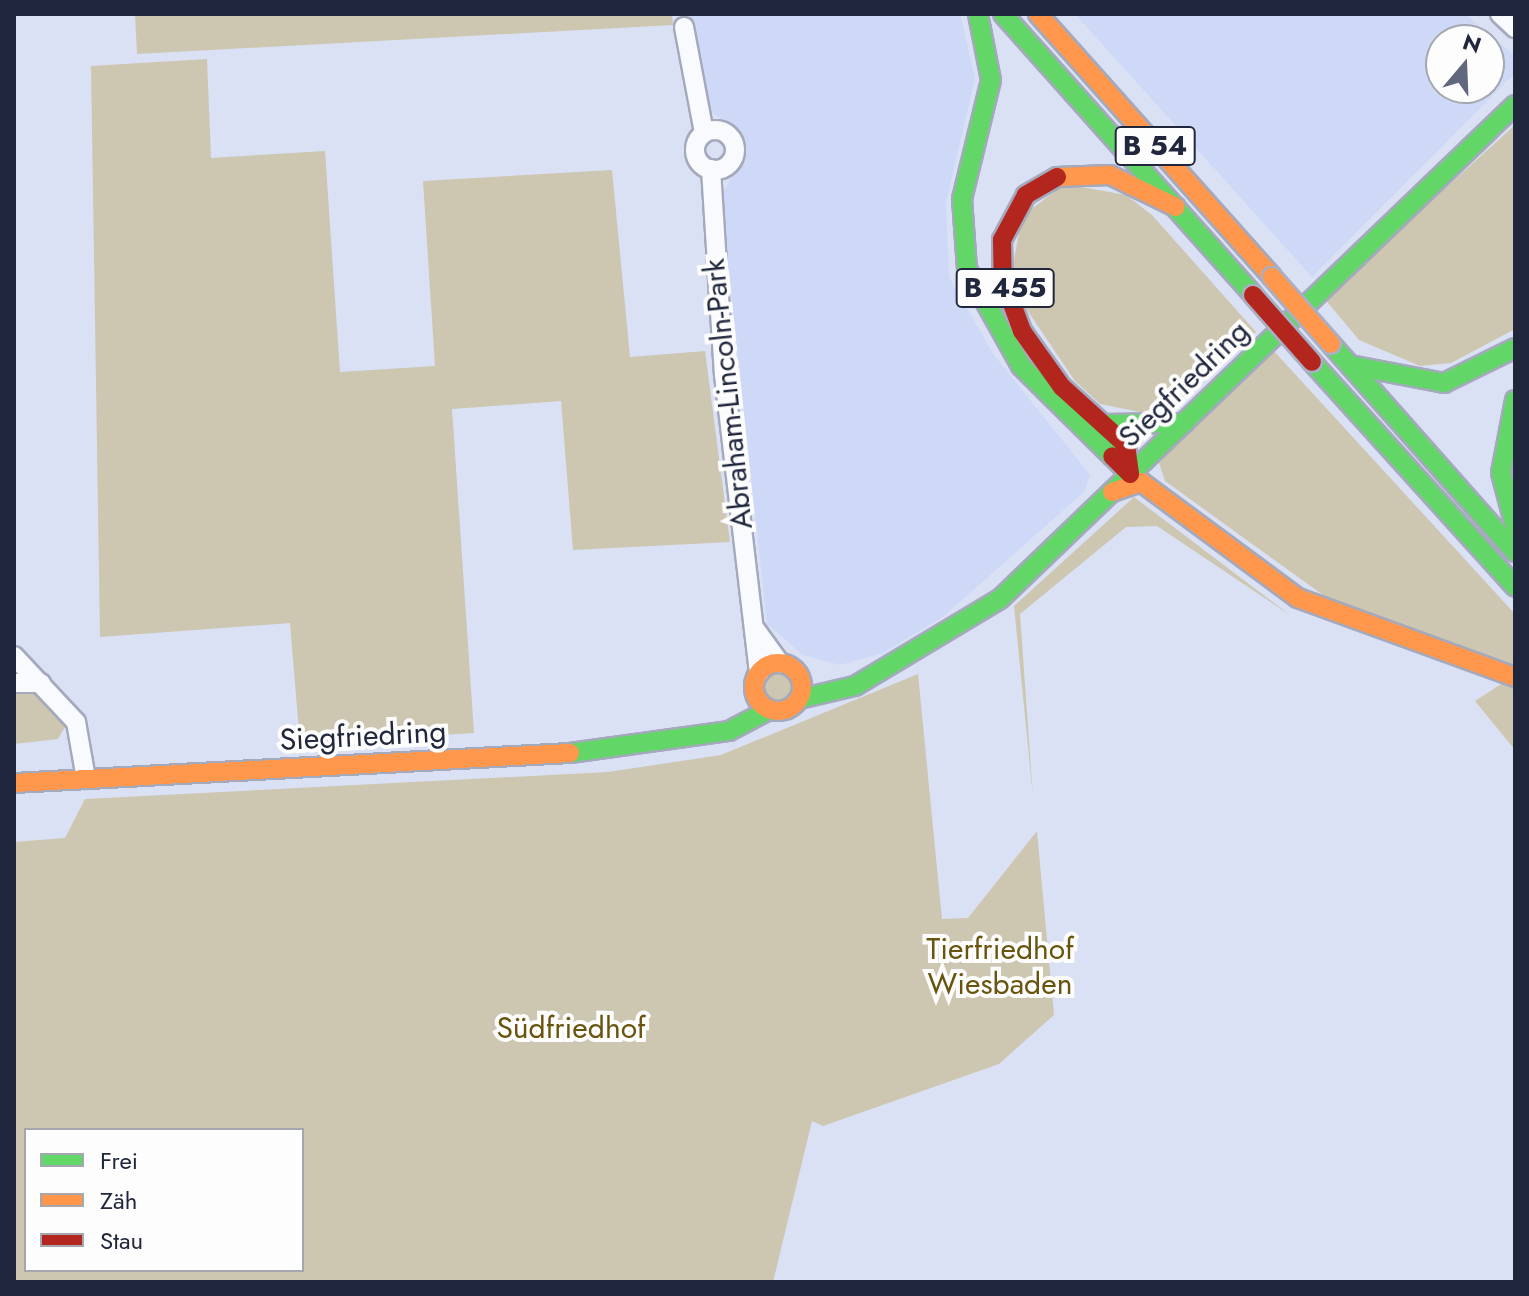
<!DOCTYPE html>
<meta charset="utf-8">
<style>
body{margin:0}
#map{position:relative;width:1529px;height:1296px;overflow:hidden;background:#dae1f4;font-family:Jost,sans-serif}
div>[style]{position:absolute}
.built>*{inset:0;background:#ced9f7}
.green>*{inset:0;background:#cdc6b0}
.round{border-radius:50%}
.roads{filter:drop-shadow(2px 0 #a4a9bc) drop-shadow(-2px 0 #a4a9bc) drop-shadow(0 2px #a4a9bc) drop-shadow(0 -2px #a4a9bc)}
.street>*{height:18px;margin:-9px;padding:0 9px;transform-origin:9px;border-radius:9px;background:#f9fafd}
.street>.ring{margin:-9px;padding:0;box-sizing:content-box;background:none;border:18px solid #f9fafd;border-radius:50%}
.fast>*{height:18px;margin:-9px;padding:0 9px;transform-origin:9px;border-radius:9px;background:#63d668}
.slow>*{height:18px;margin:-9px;padding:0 9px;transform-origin:9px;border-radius:9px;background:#ff974d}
.slow>.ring{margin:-9px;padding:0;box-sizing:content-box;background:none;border:18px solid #ff974d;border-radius:50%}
.jam>*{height:18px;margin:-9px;padding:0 9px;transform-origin:9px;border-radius:9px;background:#b3261e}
.bridges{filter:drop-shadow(2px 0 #a9b0c5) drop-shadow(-2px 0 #a9b0c5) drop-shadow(0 2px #a9b0c5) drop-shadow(0 -2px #a9b0c5)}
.slow-bridge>*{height:18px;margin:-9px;padding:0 9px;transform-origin:9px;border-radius:9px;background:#ff974d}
.jam-bridge>*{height:18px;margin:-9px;padding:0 9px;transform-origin:9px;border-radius:9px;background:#b3261e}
span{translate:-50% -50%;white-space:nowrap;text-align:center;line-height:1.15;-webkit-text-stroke:8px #fdfdfd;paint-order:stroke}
.shield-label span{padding:2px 6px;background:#fdfdfd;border:2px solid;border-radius:6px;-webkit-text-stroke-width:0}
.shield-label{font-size:28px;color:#20273d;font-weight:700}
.street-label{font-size:30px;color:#20273d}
.park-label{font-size:30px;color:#69540e}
.frame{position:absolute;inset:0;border:16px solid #20273d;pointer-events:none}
.legend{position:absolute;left:24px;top:1128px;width:280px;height:144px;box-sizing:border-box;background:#fdfdfd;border:2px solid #a5a7b0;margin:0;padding:10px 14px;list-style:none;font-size:24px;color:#20273d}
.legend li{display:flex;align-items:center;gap:16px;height:40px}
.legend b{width:40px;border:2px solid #a5a7b0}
.north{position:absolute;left:1425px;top:24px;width:80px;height:80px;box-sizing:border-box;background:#fdfdfd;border:2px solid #a5a7b0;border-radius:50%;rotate:19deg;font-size:22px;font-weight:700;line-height:32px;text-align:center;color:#20273d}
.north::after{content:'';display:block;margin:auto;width:28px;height:36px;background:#61687d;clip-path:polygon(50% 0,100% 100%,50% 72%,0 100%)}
</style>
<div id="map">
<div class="built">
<div style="clip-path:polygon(689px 14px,960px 14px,975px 78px,946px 203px,949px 277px,994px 355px,1090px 475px,1084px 492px,943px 617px,883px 653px,840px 665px,803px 655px,767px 624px,721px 199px,745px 147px,738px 131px,708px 110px)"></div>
<div style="clip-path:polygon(evenodd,1075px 14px,1465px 14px,1515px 56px,1515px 73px,1312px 277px,1075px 14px,1441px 40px,1489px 40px,1489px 88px,1441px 88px,1441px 40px)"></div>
</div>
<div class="green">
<div style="clip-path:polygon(135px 14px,672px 14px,673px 25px,137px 54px)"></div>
<div style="clip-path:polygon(207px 59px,211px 158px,325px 151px,340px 372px,435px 366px,423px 181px,612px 170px,630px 357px,705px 351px,730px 542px,573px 550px,561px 401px,452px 409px,474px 733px,300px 743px,290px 623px,100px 637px,91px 66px)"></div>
<div style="clip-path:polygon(1515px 125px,1515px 329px,1451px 363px,1420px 366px,1359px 340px,1324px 298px)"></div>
<div style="clip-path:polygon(1065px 184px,1126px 195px,1152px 215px,1256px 332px,1185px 396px,1150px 414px,1100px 404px,1075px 381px,1027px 310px,1012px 271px,1022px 216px)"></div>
<div style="clip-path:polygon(1272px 349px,1515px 614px,1515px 669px,1334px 603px,1165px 481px,1159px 463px)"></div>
<div style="clip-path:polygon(1134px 497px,1290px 615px,1157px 526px,1126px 527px,1020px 614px,1033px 797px,1014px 606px)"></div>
<div class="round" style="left:764px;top:673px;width:28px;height:28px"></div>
<div style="clip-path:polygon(evenodd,918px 674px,942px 919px,968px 918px,1037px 831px,1054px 1015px,999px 1064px,823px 1126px,812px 1121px,773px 1282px,14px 1282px,14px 842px,65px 838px,85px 799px,608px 772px,721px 755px,918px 674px,26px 1130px,302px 1130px,302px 1270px,26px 1270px,26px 1130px)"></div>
<div style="clip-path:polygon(1509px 679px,1515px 682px,1515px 750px,1475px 701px)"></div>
<div style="clip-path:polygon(14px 693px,42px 694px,66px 725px,58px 739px,14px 744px)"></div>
</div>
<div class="roads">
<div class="street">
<div style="left:1500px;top:14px;width:21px;rotate:43deg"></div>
<div style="left:684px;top:27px;width:108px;rotate:79.3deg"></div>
<div class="ring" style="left:695px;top:130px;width:22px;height:22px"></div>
<div style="left:711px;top:169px;width:206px;rotate:86.4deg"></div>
<div style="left:724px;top:375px;width:300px;rotate:83.3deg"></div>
<div style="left:756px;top:630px;width:41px;rotate:54deg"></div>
<div style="left:14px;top:656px;width:91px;rotate:46.8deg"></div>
<div style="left:76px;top:722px;width:58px;rotate:80deg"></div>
<div style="left:14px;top:683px;width:27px"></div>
</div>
<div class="fast">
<div style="left:978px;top:14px;width:67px;rotate:78.9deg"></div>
<div style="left:991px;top:80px;width:122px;rotate:103.7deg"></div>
<div style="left:962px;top:199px;width:70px;rotate:85.9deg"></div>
<div style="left:967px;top:269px;width:111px;rotate:60.9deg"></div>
<div style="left:1021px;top:366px;width:128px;rotate:44.7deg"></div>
<div style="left:1003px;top:14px;width:376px;rotate:48.3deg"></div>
<div style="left:1508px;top:112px;width:7px;rotate:-16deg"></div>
<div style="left:1331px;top:344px;width:278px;rotate:48.5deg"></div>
<div style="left:1312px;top:362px;width:303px;rotate:47.9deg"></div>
<div style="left:1350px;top:365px;width:96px;rotate:10.8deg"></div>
<div style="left:1444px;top:383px;width:79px;rotate:-26.2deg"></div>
<div style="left:1515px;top:400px;width:74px;rotate:100.9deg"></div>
<div style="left:1501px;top:473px;width:55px;rotate:75.2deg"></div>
<div style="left:1104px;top:424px;width:80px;rotate:-0.7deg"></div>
<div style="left:799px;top:699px;width:57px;rotate:-13.1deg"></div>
<div style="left:855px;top:686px;width:169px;rotate:-31deg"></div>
<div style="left:1000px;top:599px;width:714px;rotate:-43.81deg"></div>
<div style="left:570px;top:753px;width:161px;rotate:-7.9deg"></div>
<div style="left:729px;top:731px;width:45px;rotate:-27.7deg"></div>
</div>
<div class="slow">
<div style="left:1038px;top:14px;width:352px;rotate:48.3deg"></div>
<div style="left:1057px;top:177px;width:53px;rotate:-2.2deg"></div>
<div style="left:1110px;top:175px;width:73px;rotate:25.9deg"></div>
<div style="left:1112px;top:492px;width:31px;rotate:-19deg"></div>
<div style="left:1141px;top:482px;width:195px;rotate:36.5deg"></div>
<div style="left:1298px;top:598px;width:231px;rotate:20deg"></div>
<div class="ring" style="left:754px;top:663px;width:30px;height:30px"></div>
<div style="left:14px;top:783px;width:557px;rotate:-3.09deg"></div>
</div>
<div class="jam">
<div style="left:1057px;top:177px;width:36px;rotate:150deg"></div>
<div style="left:1026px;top:195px;width:51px;rotate:118.1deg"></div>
<div style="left:1002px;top:240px;width:39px;rotate:89deg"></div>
<div style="left:1003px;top:279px;width:55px;rotate:69.9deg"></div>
<div style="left:1022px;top:331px;width:69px;rotate:54.5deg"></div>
<div style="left:1062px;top:387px;width:86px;rotate:42.2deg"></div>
<div style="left:1126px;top:445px;width:29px;rotate:82deg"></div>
<div style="left:1130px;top:474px;width:25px;rotate:-135deg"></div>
</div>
</div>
<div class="bridges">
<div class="slow-bridge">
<div style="left:1272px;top:277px;width:89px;rotate:48.6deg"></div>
</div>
<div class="jam-bridge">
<div style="left:1253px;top:295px;width:89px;rotate:48.6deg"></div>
</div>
</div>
<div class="shield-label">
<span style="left:1155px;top:146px">B 54</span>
<span style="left:1005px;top:288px">B 455</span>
</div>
<div class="street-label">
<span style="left:1184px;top:384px;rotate:-44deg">Siegfriedring</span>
<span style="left:728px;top:394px;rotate:-96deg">Abraham-Lincoln-Park</span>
<span style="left:363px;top:736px;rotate:-3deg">Siegfriedring</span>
</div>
<div class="park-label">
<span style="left:1000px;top:966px">Tierfriedhof<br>Wiesbaden</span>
<span style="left:571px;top:1028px">Südfriedhof</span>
</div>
<div class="frame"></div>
<ul class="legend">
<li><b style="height:10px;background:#63d668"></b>Frei</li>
<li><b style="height:10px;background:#ff974d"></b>Zäh</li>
<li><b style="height:10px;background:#b3261e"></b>Stau</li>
</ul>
<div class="north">N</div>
</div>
